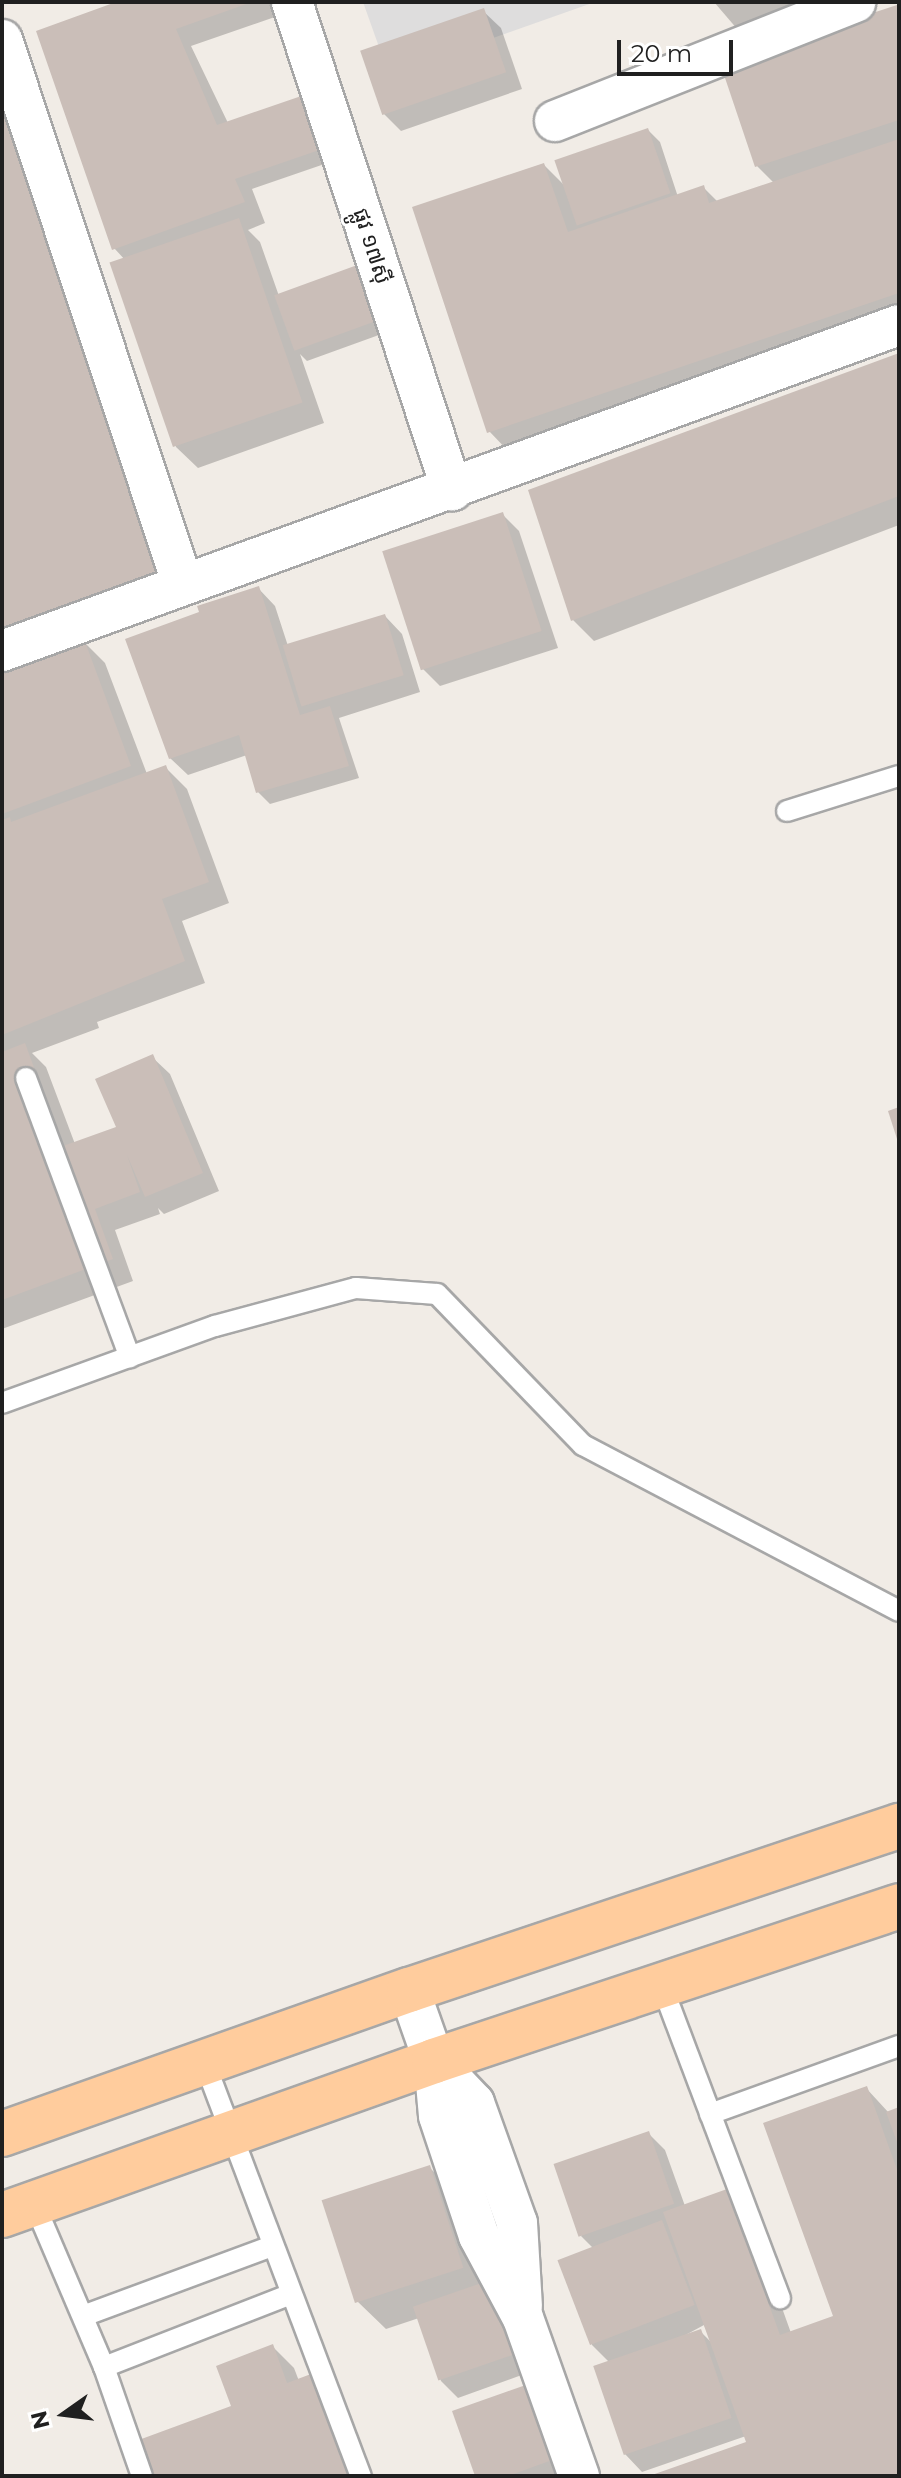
<!DOCTYPE html>
<meta charset="utf-8">
<style>
body{margin:0}
#map{position:relative;width:901px;height:2478px;overflow:hidden;background:#f1ece6;font-family:Montserrat,"Noto Sans Khmer",sans-serif}
div>[style]{position:absolute}
.residential>*{inset:0;background:#dedddd}
.shadow>*{inset:0;background:#0003}
.building>*{inset:0;background:#cabeb8;transform-origin:0 0}
.roads{filter:drop-shadow(2px 0 #a7a7a7) drop-shadow(-2px 0 #a7a7a7) drop-shadow(0 2px #a7a7a7) drop-shadow(0 -2px #a7a7a7)}
.service>*{height:20px;margin:-10px;padding:0 10px;transform-origin:10px;border-radius:10px;background:#fff}
.minor>*{height:40px;margin:-20px;padding:0 20px;transform-origin:20px;border-radius:20px;background:#fff}
.primary>*{height:44px;margin:-22px;padding:0 22px;transform-origin:22px;border-radius:22px;background:#ffcc9d}
span{translate:-50% -50%;white-space:nowrap;text-align:center;line-height:1.15;-webkit-text-stroke:6px #fff;paint-order:stroke}
.street-label{font-size:22px;color:#202020}
.frame{position:absolute;inset:0;border:4px solid #202020;pointer-events:none}
.north{position:absolute;left:24px;top:2374px;width:80px;height:80px;-webkit-text-stroke:6px #fff;paint-order:stroke;rotate:256deg;font-size:22px;font-weight:700;line-height:32px;text-align:center;color:#202020}
.north::after{content:'';display:block;margin:auto;width:28px;height:36px;background:#202020;clip-path:polygon(50% 0,100% 100%,50% 72%,0 100%)}
.scale{position:absolute;left:617px;top:40px;width:116px;height:36px;box-sizing:border-box;border:4px solid #202020;border-top:0;padding-left:10px;font-size:24px;line-height:28px;white-space:nowrap;color:#202020;-webkit-text-stroke:6px #fff;paint-order:stroke}
</style>
<div id="map">
<div class="residential">
<div style="clip-path:polygon(363px 2px,595px 2px,389px 75px)"></div>
</div>
<div class="shadow">
<div style="clip-path:polygon(122px 2px,293px 2px,295px 10px,191px 46px,228px 123px,310px 95px,339px 159px,252px 189px,265px 223px,248px 230px,260px 242px,279px 296px,401px 327px,307px 361px,300px 354px,324px 423px,198px 468px,176px 447px,126px 261px,114px 248px)"></div>
<div style="clip-path:polygon(714px 2px,820px 2px,738px 30px)"></div>
<div style="clip-path:polygon(897px 7px,899px 322px,510px 453px,489px 431px,544px 165px,565px 186px,648px 130px,660px 142px,678px 197px,704px 188px,718px 202px,774px 183px,757px 166px)"></div>
<div style="clip-path:polygon(483px 11px,501px 28px,522px 89px,401px 131px,384px 114px)"></div>
<div style="clip-path:polygon(899px 356px,899px 525px,594px 641px,573px 620px)"></div>
<div style="clip-path:polygon(502px 514px,519px 531px,558px 648px,440px 686px,423px 669px)"></div>
<div style="clip-path:polygon(258px 588px,275px 606px,288px 646px,385px 616px,402px 634px,420px 692px,339px 718px,359px 778px,270px 804px,258px 792px,247px 755px,188px 775px,170px 758px,202px 613px)"></div>
<div style="clip-path:polygon(83px 641px,105px 663px,147px 774px,166px 768px,187px 789px,229px 903px,182px 921px,205px 983px,97px 1022px,99px 1028px,32px 1053px,46px 1067px,75px 1144px,118px 1129px,152px 1057px,170px 1074px,219px 1191px,164px 1214px,158px 1208px,160px 1214px,115px 1230px,133px 1281px,2px 1329px,2px 672px)"></div>
<div style="clip-path:polygon(evenodd,866px 2088px,889px 2113px,899px 2109px,899px 2476px,654px 2476px,749px 2443px,746px 2436px,642px 2472px,625px 2454px,595px 2368px,610px 2363px,592px 2345px,593px 2248px,581px 2236px,648px 2133px,665px 2150px,685px 2206px,726px 2191px,748px 2213px,791px 2333px,835px 2318px,866px 2088px,704px 2325px,713px 2344px,700px 2331px,680px 2338px,704px 2325px)"></div>
<div style="clip-path:polygon(429px 2167px,456px 2194px,541px 2368px,458px 2398px,441px 2381px,419px 2318px,386px 2329px,358px 2302px)"></div>
<div style="clip-path:polygon(272px 2346px,294px 2368px,299px 2381px,233px 2407px)"></div>
<div style="clip-path:polygon(539px 2383px,578px 2476px,477px 2476px)"></div>
</div>
<div class="building">
<div style="clip-path:polygon(116px 2px,252px 2px,176px 29px,217px 125px,310px 93px,328px 147px,235px 179px,245px 202px,112px 250px,36px 31px)"></div>
<div style="clip-path:polygon(897px 5px,899px 120px,755px 167px,720px 63px)"></div>
<div style="left:484px;top:8px;width:68px;height:131px;rotate:71deg"></div>
<div style="clip-path:polygon(2px 69px,169px 572px,2px 629px)"></div>
<div style="left:648px;top:128px;width:69px;height:99px;rotate:71deg"></div>
<div style="clip-path:polygon(899px 139px,899px 293px,487px 433px,412px 207px,544px 163px,568px 232px,704px 185px,709px 203px)"></div>
<div style="left:239px;top:218px;width:195px;height:137px;rotate:71deg"></div>
<div style="left:371px;top:260px;width:59px;height:103px;rotate:70deg"></div>
<div style="clip-path:polygon(899px 353px,899px 496px,571px 621px,528px 490px)"></div>
<div style="left:503px;top:512px;width:125px;height:127px;rotate:72deg"></div>
<div style="clip-path:polygon(259px 586px,300px 715px,330px 706px,349px 766px,256px 793px,239px 735px,169px 759px,125px 639px,199px 612px,197px 606px)"></div>
<div style="left:385px;top:614px;width:64px;height:107px;rotate:73deg"></div>
<div style="clip-path:polygon(84px 639px,131px 766px,2px 814px,2px 670px)"></div>
<div style="clip-path:polygon(166px 765px,209px 882px,162px 899px,185px 961px,2px 1035px,2px 820px,10px 817px,11px 822px)"></div>
<div style="clip-path:polygon(25px 1043px,63px 1146px,116px 1127px,95px 1079px,153px 1054px,203px 1173px,145px 1197px,127px 1155px,140px 1192px,95px 1209px,113px 1259px,2px 1300px,2px 1052px)"></div>
<div style="clip-path:polygon(899px 1107px,899px 1142px,898px 1142px,888px 1111px)"></div>
<div style="clip-path:polygon(867px 2086px,899px 2175px,899px 2476px,649px 2476px,746px 2442px,663px 2212px,727px 2189px,780px 2335px,833px 2316px,763px 2123px)"></div>
<div style="clip-path:polygon(899px 2107px,899px 2147px,886px 2112px)"></div>
<div style="left:649px;top:2131px;width:77px;height:101px;rotate:71deg"></div>
<div style="left:430px;top:2165px;width:108px;height:114px;rotate:72deg"></div>
<div style="left:662px;top:2220px;width:91px;height:112px;rotate:69deg"></div>
<div style="left:499px;top:2277px;width:78px;height:91px;rotate:71deg"></div>
<div style="left:701px;top:2329px;width:94px;height:114px;rotate:71deg"></div>
<div style="clip-path:polygon(273px 2344px,287px 2383px,319px 2371px,358px 2476px,149px 2476px,136px 2441px,231px 2406px,216px 2366px)"></div>
<div style="clip-path:polygon(540px 2380px,566px 2455px,508px 2476px,475px 2476px,452px 2411px)"></div>
</div>
<div class="roads">
<div class="service">
<div style="left:787px;top:811px;width:117px;rotate:-17.4deg"></div>
<div style="left:26px;top:1078px;width:298px;rotate:69.6deg"></div>
<div style="left:2px;top:1403px;width:226px;rotate:-19.9deg"></div>
<div style="left:215px;top:1326px;width:146px;rotate:-15.1deg"></div>
<div style="left:356px;top:1288px;width:81px;rotate:4.2deg"></div>
<div style="left:437px;top:1294px;width:210px;rotate:46deg"></div>
<div style="left:583px;top:1445px;width:357px;rotate:27.7deg"></div>
<div style="left:662px;top:1986px;width:334px;rotate:69.3deg"></div>
<div style="left:204px;top:2061px;width:444px;rotate:69.3deg"></div>
<div style="left:710px;top:2114px;width:201px;rotate:-19.8deg"></div>
<div style="left:34px;top:2203px;width:178px;rotate:66.9deg"></div>
<div style="left:104px;top:2367px;width:201px;rotate:-21.3deg"></div>
<div style="left:83px;top:2316px;width:202px;rotate:-20.3deg"></div>
<div style="left:104px;top:2367px;width:115px;rotate:70.8deg"></div>
</div>
<div class="minor">
<div style="left:292px;top:2px;width:514px;rotate:71.85deg"></div>
<div style="left:2px;top:40px;width:574px;rotate:71.63deg"></div>
<div style="left:555px;top:121px;width:323px;rotate:-21.6deg"></div>
<div style="left:2px;top:651px;width:954px;rotate:-19.97deg"></div>
<div style="left:409px;top:1990px;width:75px;rotate:70.6deg"></div>
<div style="left:434px;top:2061px;width:55px;rotate:84.8deg"></div>
<div style="left:439px;top:2116px;width:126px;rotate:71.6deg"></div>
<div style="left:479px;top:2236px;width:93px;rotate:61.8deg"></div>
<div style="left:523px;top:2318px;width:168px;rotate:70.5deg"></div>
<div style="left:434px;top:2061px;width:58px;rotate:46.4deg"></div>
<div style="left:474px;top:2103px;width:127px;rotate:70.3deg"></div>
<div style="left:517px;top:2223px;width:83px;rotate:86.6deg"></div>
</div>
<div class="primary">
<div style="left:2px;top:2134px;width:432px;rotate:-19.5deg"></div>
<div style="left:409px;top:1990px;width:517px;rotate:-18.51deg"></div>
<div style="left:2px;top:2215px;width:459px;rotate:-19.6deg"></div>
<div style="left:434px;top:2061px;width:490px;rotate:-18.4deg"></div>
</div>
</div>
<div class="street-label">
<span style="left:372px;top:246px;rotate:72deg">ផ្លូវ ១៧ស៊ី</span>
</div>
<div class="frame"></div>
<div class="north">N</div>
<div class="scale">20 m</div>
</div>
